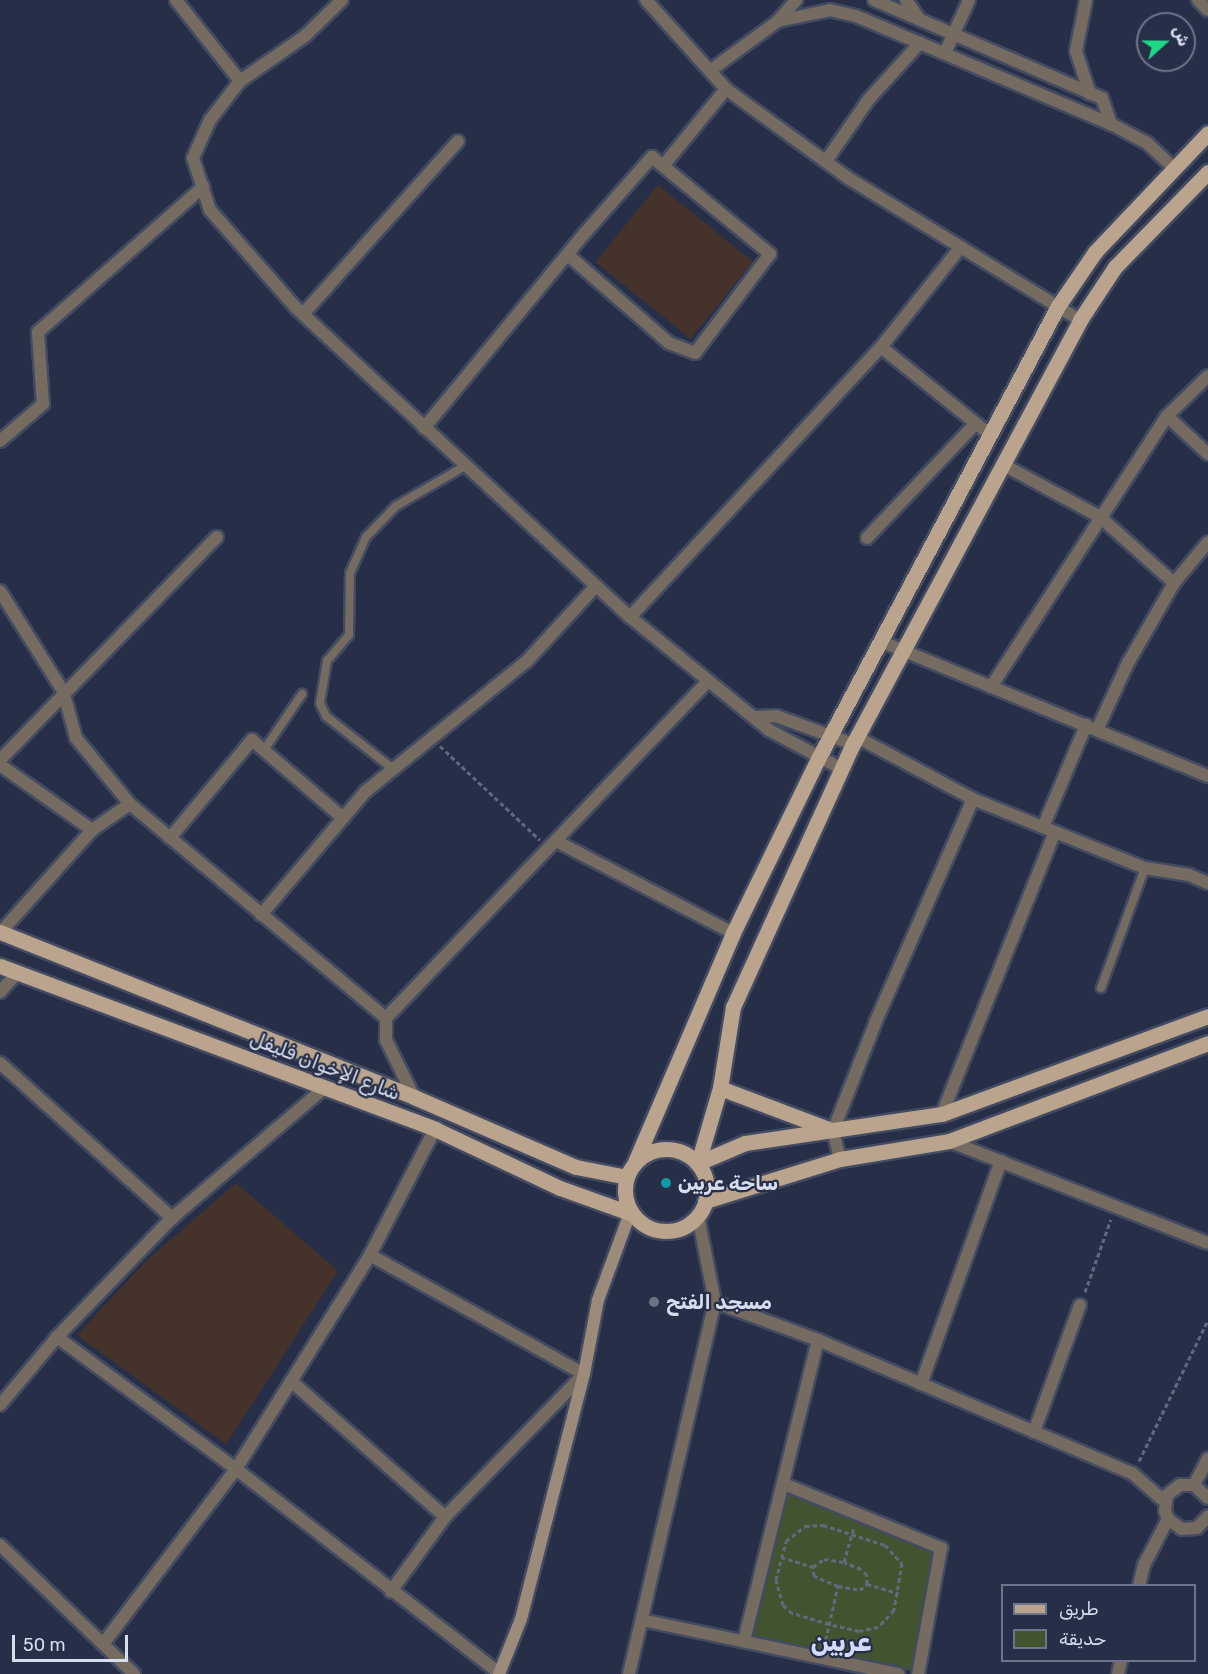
<!DOCTYPE html>
<meta charset="utf-8">
<style>
body{margin:0}
#map{position:relative;width:1208px;height:1674px;overflow:hidden;background:#272f48;font-family:Rubik,Vazirmatn,sans-serif}
div>[style]{position:absolute}
.education>*{inset:0;background:#45332b;transform-origin:0 0}
.green>*{inset:0;background:#42542f}
.path>*{height:3px;margin-top:-1.5px;transform-origin:0;background:repeating-linear-gradient(90deg,#61697f 0 4.5px,transparent 0 7.5px)}
.roads{filter:drop-shadow(2px 0 #434b62) drop-shadow(-2px 0 #434b62) drop-shadow(0 2px #434b62) drop-shadow(0 -2px #434b62)}
.service>*{height:8px;margin:-4px;padding:0 4px;transform-origin:4px;border-radius:4px;background:#756b60}
.minor>*{height:12px;margin:-6px;padding:0 6px;transform-origin:6px;border-radius:6px;background:#756b60}
.secondary>*{height:12px;margin:-6px;padding:0 6px;transform-origin:6px;border-radius:6px;background:#9c8b7a}
.primary>*{height:15px;margin:-7.5px;padding:0 7.5px;transform-origin:7.5px;border-radius:7.5px;background:#baa48e}
.primary>.ring{margin:-7.5px;padding:0;box-sizing:content-box;background:none;border:15px solid #baa48e;border-radius:50%}
.dots>*{width:16px;height:16px;translate:-50% -50%;box-sizing:border-box;border:3px solid #272f48;border-radius:50%}
span{translate:-50% -50%;white-space:nowrap;text-align:center;line-height:1.15;-webkit-text-stroke:4.5px #272f48;paint-order:stroke}
.street-label{font-size:20px;color:#d6dded}
.poi-label{font-size:20px;color:#d6dded;font-weight:700}
.left{translate:0 -50%;text-align:left}
.district-label{font-size:26px;color:#d1ddfe;font-weight:700}
.legend{position:absolute;left:1001px;top:1584px;width:195px;height:78px;box-sizing:border-box;background:#272f48;border:2px solid #6d758a;margin:0;padding:8px 10px;list-style:none;font-size:18px;color:#d6dded}
.legend li{display:flex;align-items:center;gap:12px;height:30px}
.legend b{width:30px;border:2px solid #6d758a}
.north{position:absolute;left:1136px;top:12px;width:60px;height:60px;box-sizing:border-box;background:#272f48;border:2px solid #6d758a;border-radius:50%;rotate:69deg;font-size:16px;font-weight:700;line-height:24px;text-align:center;color:#d6dded}
.north::after{content:'';display:block;margin:auto;width:21px;height:27px;background:#1dd988;clip-path:polygon(50% 0,100% 100%,50% 72%,0 100%)}
.scale{position:absolute;left:12px;top:1635px;width:116px;height:27px;box-sizing:border-box;border:3px solid #d6dded;border-top:0;padding-left:8px;font-size:18px;line-height:21px;white-space:nowrap;color:#d6dded;-webkit-text-stroke:4px #272f48;paint-order:stroke}
</style>
<div id="map">
<div class="education">
<div style="left:658px;top:185px;width:122px;height:99px;rotate:39deg"></div>
<div style="clip-path:polygon(236px 1183px,338px 1271px,226px 1444px,77px 1335px,144px 1263px)"></div>
</div>
<div class="green">
<div style="clip-path:polygon(788px 1494px,934px 1552px,912px 1671px,752px 1636px)"></div>
</div>
<div class="path">
<div style="left:440px;top:746px;width:137px;rotate:43.2deg"></div>
<div style="left:1085px;top:1292px;width:77px;rotate:-70.4deg"></div>
<div style="left:1139px;top:1461px;width:157px;rotate:-63.9deg"></div>
<div style="left:823px;top:1525px;width:65px;rotate:17.9deg"></div>
<div style="left:885px;top:1545px;width:25px;rotate:47deg"></div>
<div style="left:902px;top:1563px;width:48px;rotate:99.7deg"></div>
<div style="left:894px;top:1610px;width:23px;rotate:133deg"></div>
<div style="left:878px;top:1627px;width:19px;rotate:168deg"></div>
<div style="left:859px;top:1631px;width:31px;rotate:-167deg"></div>
<div style="left:829px;top:1624px;width:39px;rotate:-163deg"></div>
<div style="left:792px;top:1613px;width:12px;rotate:-138deg"></div>
<div style="left:783px;top:1605px;width:26px;rotate:-106deg"></div>
<div style="left:776px;top:1580px;width:40px;rotate:-75.6deg"></div>
<div style="left:786px;top:1541px;width:24px;rotate:-38deg"></div>
<div style="left:805px;top:1526px;width:18px;rotate:-3deg"></div>
<div style="left:781px;top:1557px;width:34px;rotate:17deg"></div>
<div style="left:867px;top:1584px;width:33px;rotate:16deg"></div>
<div style="left:838px;top:1586px;width:22px;rotate:10deg"></div>
<div style="left:860px;top:1590px;width:9px;rotate:-41deg"></div>
<div style="left:867px;top:1584px;width:9px;rotate:-90deg"></div>
<div style="left:867px;top:1575px;width:8px;rotate:-135deg"></div>
<div style="left:861px;top:1569px;width:18px;rotate:-158deg"></div>
<div style="left:824px;top:1647px;width:63px;rotate:-77.1deg"></div>
<div style="left:838px;top:1586px;width:26px;rotate:-157deg"></div>
<div style="left:814px;top:1576px;width:9px;rotate:-96deg"></div>
<div style="left:813px;top:1567px;width:14px;rotate:-36deg"></div>
<div style="left:824px;top:1559px;width:20px;rotate:9deg"></div>
<div style="left:844px;top:1562px;width:37px;rotate:-74deg"></div>
</div>
<div class="roads">
<div class="service">
<div style="left:264px;top:750px;width:68px;rotate:-55.8deg"></div>
<div style="left:393px;top:769px;width:85px;rotate:-141.7deg"></div>
<div style="left:326px;top:716px;width:14px;rotate:-115deg"></div>
<div style="left:320px;top:703px;width:43px;rotate:-80.5deg"></div>
<div style="left:327px;top:661px;width:34px;rotate:-50deg"></div>
<div style="left:349px;top:635px;width:62px;rotate:-89.1deg"></div>
<div style="left:350px;top:573px;width:39px;rotate:-66deg"></div>
<div style="left:366px;top:537px;width:43px;rotate:-45.9deg"></div>
<div style="left:396px;top:506px;width:80px;rotate:-30.1deg"></div>
<div style="left:1101px;top:988px;width:128px;rotate:-69.9deg"></div>
</div>
<div class="minor">
<div style="left:176px;top:0;width:103px;rotate:51.7deg"></div>
<div style="left:342px;top:0;width:52px;rotate:135.8deg"></div>
<div style="left:305px;top:36px;width:79px;rotate:145.3deg"></div>
<div style="left:240px;top:81px;width:49px;rotate:127.6deg"></div>
<div style="left:210px;top:120px;width:42px;rotate:114.1deg"></div>
<div style="left:193px;top:158px;width:55px;rotate:71.9deg"></div>
<div style="left:210px;top:210px;width:130px;rotate:48.7deg"></div>
<div style="left:296px;top:308px;width:455px;rotate:42.8deg"></div>
<div style="left:630px;top:617px;width:179px;rotate:39.1deg"></div>
<div style="left:769px;top:730px;width:83px;rotate:28.1deg"></div>
<div style="left:646px;top:0;width:120px;rotate:48deg"></div>
<div style="left:726px;top:89px;width:151px;rotate:36.1deg"></div>
<div style="left:848px;top:178px;width:272px;rotate:31.5deg"></div>
<div style="left:874px;top:0;width:248px;rotate:23.3deg"></div>
<div style="left:1102px;top:98px;width:28px;rotate:71deg"></div>
<div style="left:906px;top:0;width:21px;rotate:55deg"></div>
<div style="left:1086px;top:0;width:52px;rotate:101.1deg"></div>
<div style="left:1076px;top:51px;width:45px;rotate:72deg"></div>
<div style="left:1198px;top:0;width:14px;rotate:45deg"></div>
<div style="left:778px;top:21px;width:53px;rotate:-11.9deg"></div>
<div style="left:830px;top:10px;width:27px;rotate:13deg"></div>
<div style="left:856px;top:16px;width:277px;rotate:23deg"></div>
<div style="left:1111px;top:124px;width:41px;rotate:27.8deg"></div>
<div style="left:1147px;top:143px;width:37px;rotate:43deg"></div>
<div style="left:945px;top:53px;width:58px;rotate:-65.6deg"></div>
<div style="left:711px;top:70px;width:83px;rotate:-36.2deg"></div>
<div style="left:778px;top:21px;width:28px;rotate:-49deg"></div>
<div style="left:826px;top:161px;width:75px;rotate:-55.3deg"></div>
<div style="left:869px;top:99px;width:76px;rotate:-47.7deg"></div>
<div style="left:663px;top:166px;width:99px;rotate:-50.7deg"></div>
<div style="left:303px;top:314px;width:232px;rotate:-48.1deg"></div>
<div style="left:881px;top:347px;width:137px;rotate:38.8deg"></div>
<div style="left:1167px;top:416px;width:56px;rotate:42.8deg"></div>
<div style="left:424px;top:428px;width:251px;rotate:-50.5deg"></div>
<div style="left:584px;top:234px;width:103px;rotate:-48.6deg"></div>
<div style="left:652px;top:157px;width:153px;rotate:39.4deg"></div>
<div style="left:770px;top:254px;width:124px;rotate:127.1deg"></div>
<div style="left:695px;top:353px;width:28px;rotate:-159deg"></div>
<div style="left:669px;top:343px;width:134px;rotate:-138.9deg"></div>
<div style="left:0;top:441px;width:57px;rotate:-40.7deg"></div>
<div style="left:43px;top:404px;width:72px;rotate:-94deg"></div>
<div style="left:38px;top:332px;width:220px;rotate:-41.3deg"></div>
<div style="left:1002px;top:464px;width:111px;rotate:28.4deg"></div>
<div style="left:1100px;top:517px;width:99px;rotate:41.7deg"></div>
<div style="left:1174px;top:583px;width:53px;rotate:-50.3deg"></div>
<div style="left:867px;top:538px;width:158px;rotate:-46.5deg"></div>
<div style="left:0;top:591px;width:118px;rotate:57.8deg"></div>
<div style="left:63px;top:691px;width:49px;rotate:74.5deg"></div>
<div style="left:76px;top:738px;width:85px;rotate:50.7deg"></div>
<div style="left:130px;top:804px;width:334px;rotate:39.9deg"></div>
<div style="left:386px;top:1018px;width:22px;rotate:90deg"></div>
<div style="left:386px;top:1040px;width:64px;rotate:63.8deg"></div>
<div style="left:630px;top:617px;width:369px;rotate:-47.1deg"></div>
<div style="left:881px;top:347px;width:127px;rotate:-51.4deg"></div>
<div style="left:880px;top:641px;width:355px;rotate:22.4deg"></div>
<div style="left:991px;top:687px;width:323px;rotate:-57deg"></div>
<div style="left:1167px;top:416px;width:57px;rotate:-44.3deg"></div>
<div style="left:757px;top:717px;width:19px;rotate:-3deg"></div>
<div style="left:776px;top:716px;width:82px;rotate:20deg"></div>
<div style="left:1097px;top:730px;width:74px;rotate:-65.2deg"></div>
<div style="left:1128px;top:663px;width:92px;rotate:-60.1deg"></div>
<div style="left:857px;top:737px;width:132px;rotate:28.1deg"></div>
<div style="left:973px;top:799px;width:185px;rotate:21.9deg"></div>
<div style="left:1145px;top:868px;width:45px;rotate:9deg"></div>
<div style="left:1189px;top:875px;width:21px;rotate:23deg"></div>
<div style="left:0;top:760px;width:311px;rotate:-45.8deg"></div>
<div style="left:0;top:765px;width:113px;rotate:35.2deg"></div>
<div style="left:1043px;top:827px;width:111px;rotate:-67.1deg"></div>
<div style="left:170px;top:838px;width:128px;rotate:-50.1deg"></div>
<div style="left:252px;top:740px;width:120px;rotate:40.6deg"></div>
<div style="left:558px;top:842px;width:197px;rotate:27.5deg"></div>
<div style="left:261px;top:915px;width:161px;rotate:-49.8deg"></div>
<div style="left:365px;top:792px;width:208px;rotate:-39deg"></div>
<div style="left:527px;top:661px;width:102px;rotate:-47.4deg"></div>
<div style="left:0;top:933px;width:138px;rotate:-48.2deg"></div>
<div style="left:92px;top:830px;width:46px;rotate:-34.4deg"></div>
<div style="left:0;top:992px;width:25px;rotate:-48deg"></div>
<div style="left:386px;top:1018px;width:465px;rotate:-46.3deg"></div>
<div style="left:0;top:1063px;width:232px;rotate:42deg"></div>
<div style="left:942px;top:1114px;width:304px;rotate:-68.2deg"></div>
<div style="left:949px;top:1141px;width:278px;rotate:21.5deg"></div>
<div style="left:840px;top:1159px;width:29px;rotate:-104deg"></div>
<div style="left:833px;top:1131px;width:118px;rotate:-68.6deg"></div>
<div style="left:876px;top:1021px;width:242px;rotate:-66.4deg"></div>
<div style="left:698px;top:1216px;width:88px;rotate:78.8deg"></div>
<div style="left:715px;top:1302px;width:110px;rotate:20.3deg"></div>
<div style="left:818px;top:1340px;width:341px;rotate:23deg"></div>
<div style="left:1132px;top:1473px;width:44px;rotate:41.3deg"></div>
<div style="left:370px;top:1255px;width:245px;rotate:29.1deg"></div>
<div style="left:584px;top:1374px;width:199px;rotate:134.2deg"></div>
<div style="left:445px;top:1517px;width:92px;rotate:126.1deg"></div>
<div style="left:57px;top:1337px;width:222px;rotate:36.4deg"></div>
<div style="left:236px;top:1469px;width:333px;rotate:37.8deg"></div>
<div style="left:291px;top:1381px;width:205px;rotate:41.4deg"></div>
<div style="left:921px;top:1384px;width:237px;rotate:-70.3deg"></div>
<div style="left:0;top:1405px;width:89px;rotate:-50deg"></div>
<div style="left:57px;top:1337px;width:165px;rotate:-46deg"></div>
<div style="left:172px;top:1218px;width:200px;rotate:-40.5deg"></div>
<div style="left:1034px;top:1432px;width:135px;rotate:-70.1deg"></div>
<div style="left:784px;top:1484px;width:170px;rotate:22.2deg"></div>
<div style="left:941px;top:1548px;width:128px;rotate:100.3deg"></div>
<div style="left:1194px;top:1485px;width:30px;rotate:-62deg"></div>
<div style="left:1208px;top:1498px;width:19px;rotate:-137deg"></div>
<div style="left:1194px;top:1485px;width:14px;rotate:180deg"></div>
<div style="left:1180px;top:1485px;width:16px;rotate:142deg"></div>
<div style="left:1167px;top:1495px;width:16px;rotate:97deg"></div>
<div style="left:1165px;top:1511px;width:9px;rotate:69deg"></div>
<div style="left:1168px;top:1519px;width:17px;rotate:36deg"></div>
<div style="left:1182px;top:1529px;width:15px;rotate:-4deg"></div>
<div style="left:1197px;top:1528px;width:16px;rotate:-47deg"></div>
<div style="left:0;top:1545px;width:186px;rotate:43.9deg"></div>
<div style="left:1139px;top:1586px;width:22px;rotate:-77deg"></div>
<div style="left:1144px;top:1565px;width:52px;rotate:-62.4deg"></div>
<div style="left:642px;top:1620px;width:262px;rotate:11.9deg"></div>
<div style="left:744px;top:1641px;width:310px;rotate:-76.2deg"></div>
<div style="left:103px;top:1644px;width:220px;rotate:-52.8deg"></div>
<div style="left:236px;top:1469px;width:252px;rotate:-57.9deg"></div>
<div style="left:370px;top:1255px;width:142px;rotate:-62.7deg"></div>
<div style="left:629px;top:1674px;width:382px;rotate:-77deg"></div>
<div style="left:1118px;top:1674px;width:14px;rotate:-78deg"></div>
</div>
<div class="secondary">
<div style="left:499px;top:1674px;width:59px;rotate:-68.2deg"></div>
<div style="left:521px;top:1619px;width:253px;rotate:-75.6deg"></div>
<div style="left:584px;top:1374px;width:75px;rotate:-79.3deg"></div>
<div style="left:598px;top:1300px;width:93px;rotate:-69.8deg"></div>
</div>
<div class="primary">
<div style="left:0;top:932px;width:446px;rotate:21.7deg"></div>
<div style="left:414px;top:1097px;width:176px;rotate:23.4deg"></div>
<div style="left:576px;top:1167px;width:52px;rotate:11.1deg"></div>
<div style="left:0;top:966px;width:465px;rotate:20.5deg"></div>
<div style="left:435px;top:1129px;width:138px;rotate:25.3deg"></div>
<div style="left:560px;top:1188px;width:74px;rotate:19.7deg"></div>
<div style="left:720px;top:1088px;width:119px;rotate:20.7deg"></div>
<div class="ring" style="left:625px;top:1149px;width:67px;height:67px"></div>
<div style="left:635px;top:1162px;width:249px;rotate:-66.8deg"></div>
<div style="left:733px;top:933px;width:196px;rotate:-64deg"></div>
<div style="left:819px;top:757px;width:510px;rotate:-62.08deg"></div>
<div style="left:1058px;top:306px;width:65px;rotate:-55.6deg"></div>
<div style="left:1095px;top:252px;width:164px;rotate:-46.5deg"></div>
<div style="left:698px;top:1163px;width:78px;rotate:-73.7deg"></div>
<div style="left:720px;top:1088px;width:82px;rotate:-80.9deg"></div>
<div style="left:733px;top:1007px;width:289px;rotate:-65.5deg"></div>
<div style="left:853px;top:744px;width:481px;rotate:-61.8deg"></div>
<div style="left:1080px;top:320px;width:64px;rotate:-56.6deg"></div>
<div style="left:1115px;top:267px;width:133px;rotate:-45.6deg"></div>
<div style="left:698px;top:1163px;width:51px;rotate:-23.1deg"></div>
<div style="left:745px;top:1143px;width:199px;rotate:-8.4deg"></div>
<div style="left:942px;top:1114px;width:283px;rotate:-20.2deg"></div>
<div style="left:705px;top:1201px;width:141px;rotate:-17.3deg"></div>
<div style="left:840px;top:1159px;width:110px;rotate:-9.4deg"></div>
<div style="left:949px;top:1141px;width:277px;rotate:-20.7deg"></div>
</div>
</div>
<div class="dots">
<div style="left:666px;top:1183px;background:#0f9aa8"></div>
<div style="left:654px;top:1302px;background:#6b7280"></div>
</div>
<div class="street-label">
<span style="left:325px;top:1066px;rotate:21deg">شارع الإخوان فليفل</span>
</div>
<div class="poi-label">
<span class="left" style="left:678px;top:1183px">ساحة عربين</span>
<span class="left" style="left:666px;top:1302px">مسجد الفتح</span>
</div>
<div class="district-label">
<span style="left:841px;top:1643px">عربين</span>
</div>
<ul class="legend">
<li><b style="height:8px;background:#baa48e"></b>طريق</li>
<li><b style="height:16px;background:#42542f"></b>حديقة</li>
</ul>
<div class="north">ش</div>
<div class="scale">50 m</div>
</div>
